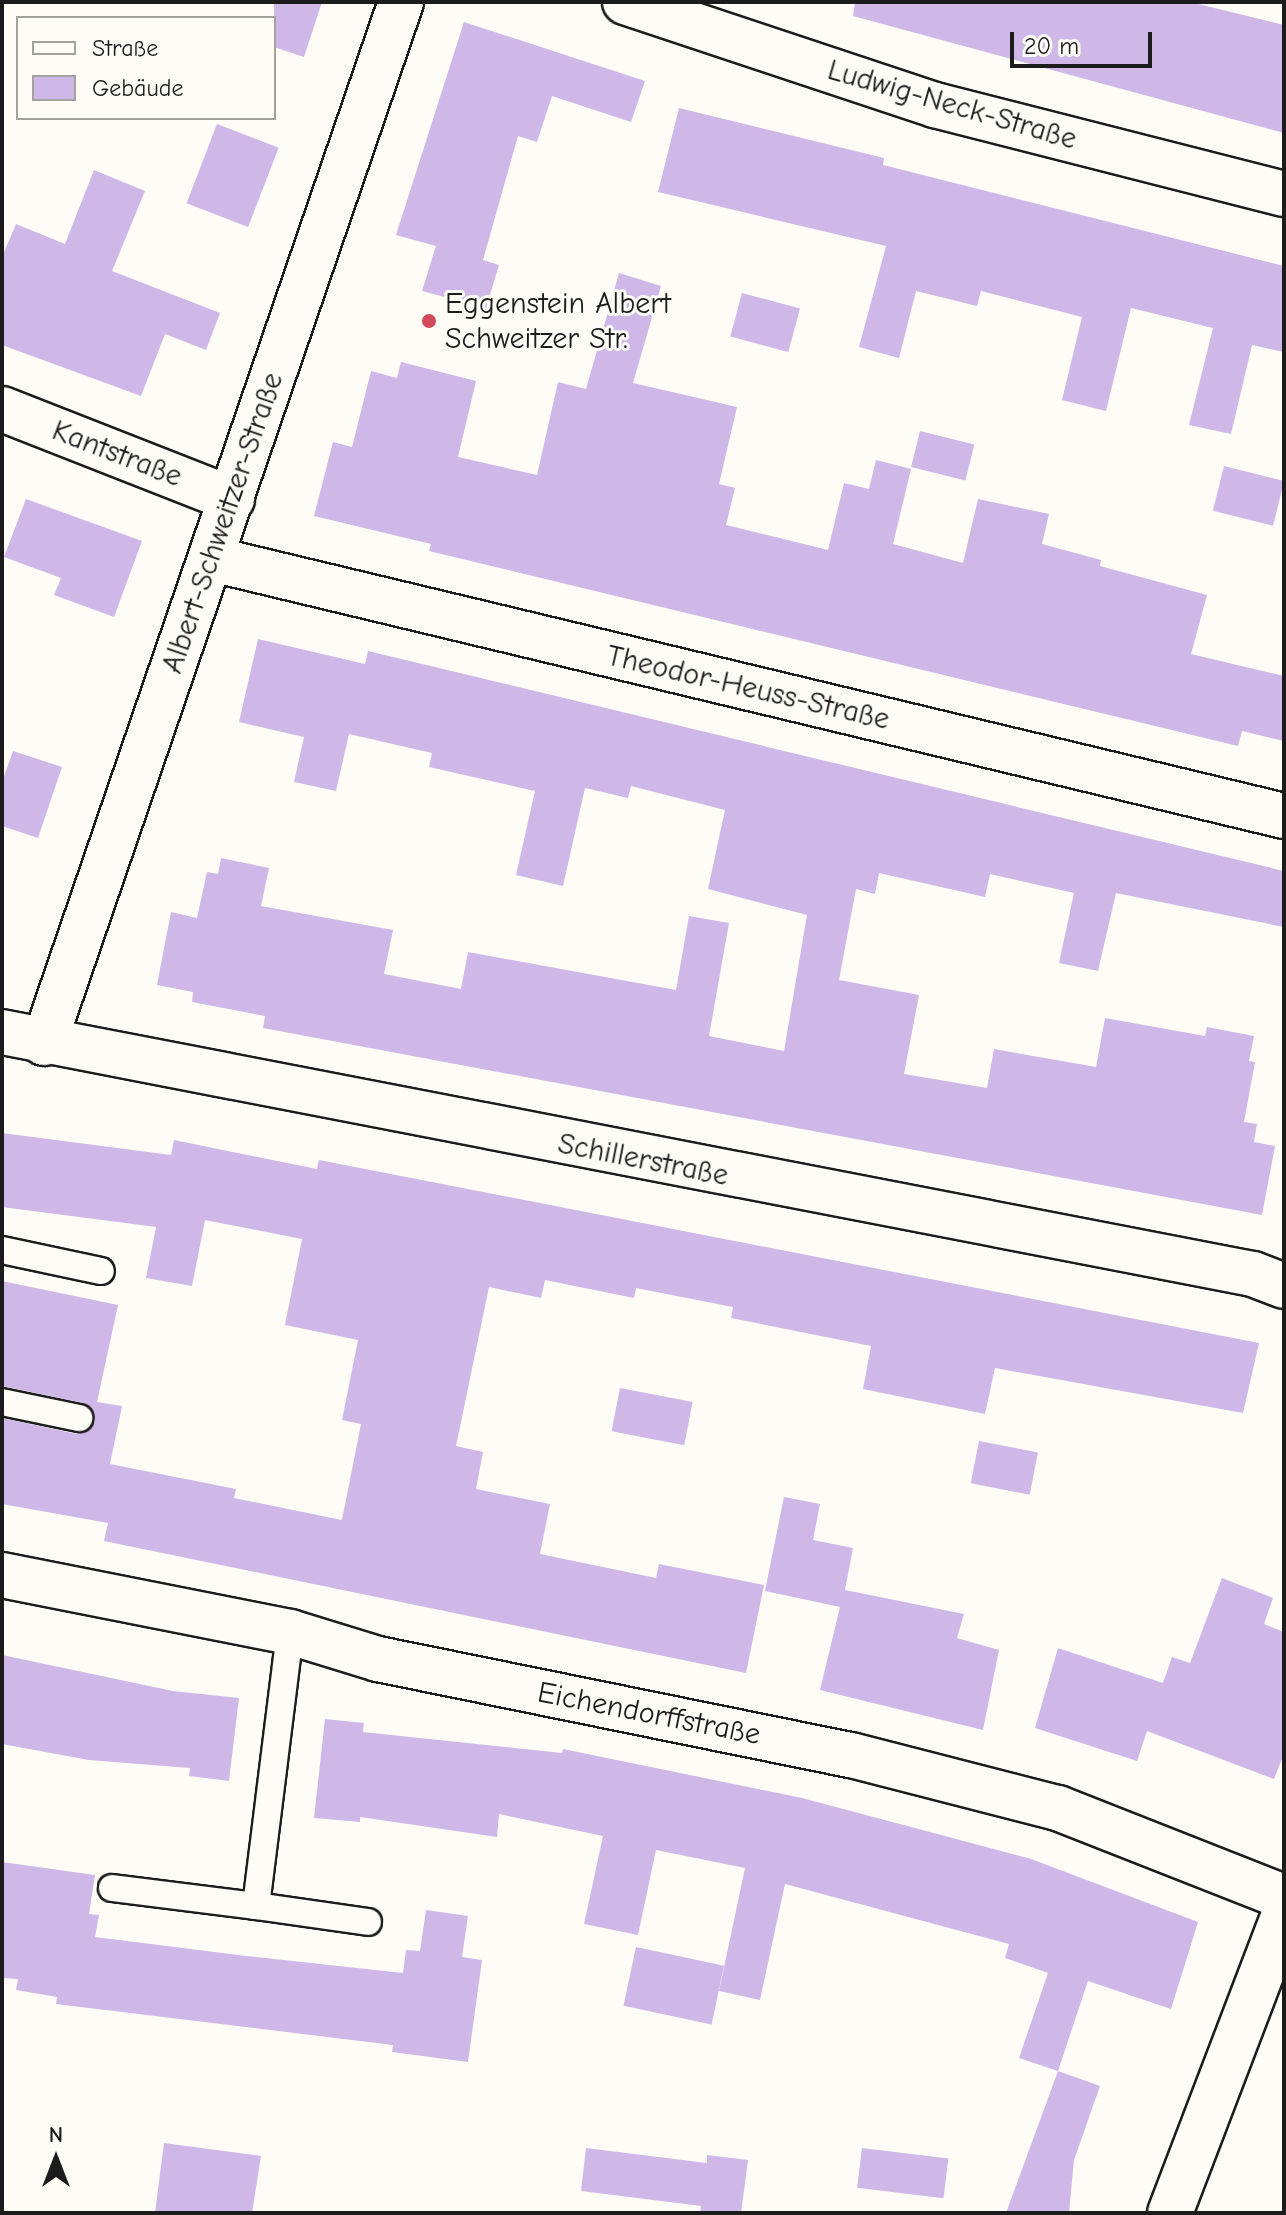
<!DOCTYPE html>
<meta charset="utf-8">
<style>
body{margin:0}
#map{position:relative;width:1286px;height:2215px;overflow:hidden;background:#fdfcf7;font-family:"Comic Neue",sans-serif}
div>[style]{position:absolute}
.building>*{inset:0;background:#cfb8e7;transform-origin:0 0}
.roads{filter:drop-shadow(2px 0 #1c1c1c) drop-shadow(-2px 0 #1c1c1c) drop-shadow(0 2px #1c1c1c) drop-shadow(0 -2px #1c1c1c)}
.service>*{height:26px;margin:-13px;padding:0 13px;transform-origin:13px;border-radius:13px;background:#fdfcf7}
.minor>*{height:44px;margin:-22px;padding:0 22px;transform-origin:22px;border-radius:22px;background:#fdfcf7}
.dots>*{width:22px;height:22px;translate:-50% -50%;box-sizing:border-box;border:4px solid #fdfcf7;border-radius:50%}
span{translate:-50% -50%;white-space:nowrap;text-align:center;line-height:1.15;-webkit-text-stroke:6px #fdfcf7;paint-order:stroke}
.street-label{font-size:30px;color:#1c1c1c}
.poi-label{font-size:30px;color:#1c1c1c}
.left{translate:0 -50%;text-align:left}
.frame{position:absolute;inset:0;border:4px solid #1c1c1c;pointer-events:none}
.legend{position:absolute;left:16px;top:16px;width:260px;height:104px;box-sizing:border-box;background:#fdfcf7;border:2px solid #a3a29f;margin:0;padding:10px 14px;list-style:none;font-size:24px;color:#1c1c1c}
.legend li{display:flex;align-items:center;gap:16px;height:40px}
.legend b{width:40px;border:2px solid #a3a29f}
.north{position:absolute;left:16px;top:2119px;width:80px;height:80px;-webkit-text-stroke:6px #fdfcf7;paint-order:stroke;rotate:0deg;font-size:22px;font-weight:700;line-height:32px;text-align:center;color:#1c1c1c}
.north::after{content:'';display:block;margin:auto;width:28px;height:36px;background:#1c1c1c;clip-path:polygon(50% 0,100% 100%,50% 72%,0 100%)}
.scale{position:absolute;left:1010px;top:32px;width:142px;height:36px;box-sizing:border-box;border:4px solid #1c1c1c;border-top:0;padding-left:10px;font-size:24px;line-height:28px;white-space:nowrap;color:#1c1c1c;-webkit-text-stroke:6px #fdfcf7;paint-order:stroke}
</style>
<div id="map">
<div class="building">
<div style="clip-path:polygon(274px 2px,322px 2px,304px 57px,274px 47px)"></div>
<div style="clip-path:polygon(855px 2px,1190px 2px,1284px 25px,1284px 133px,853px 16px)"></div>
<div style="clip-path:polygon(464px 22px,645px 81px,631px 122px,552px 96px,537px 142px,518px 136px,483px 260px,499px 265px,486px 308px,422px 291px,436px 246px,396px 235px)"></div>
<div style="clip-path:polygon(679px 108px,884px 158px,883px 165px,1284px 266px,1284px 352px,1252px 345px,1231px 434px,1189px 425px,1213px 328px,1131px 308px,1106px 411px,1062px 400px,1082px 317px,981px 291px,977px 306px,916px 291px,899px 358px,859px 347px,886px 246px,658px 192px)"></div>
<div style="left:217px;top:124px;width:66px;height:85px;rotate:21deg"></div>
<div style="clip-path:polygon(94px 170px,145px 191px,112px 271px,220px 313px,206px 350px,165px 334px,141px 396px,2px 345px,2px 257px,16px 224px,65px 244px)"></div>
<div style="clip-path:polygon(619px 273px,661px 286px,633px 383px,737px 407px,719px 484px,735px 488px,726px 525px,828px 550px,844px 483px,869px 489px,876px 460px,911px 469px,893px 544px,963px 563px,978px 499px,1049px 514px,1042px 544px,1101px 560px,1100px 566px,1207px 595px,1191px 654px,1284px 676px,1284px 741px,1242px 731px,1238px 746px,429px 551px,431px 544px,314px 516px,333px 442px,352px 447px,371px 371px,397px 378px,401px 362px,476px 381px,458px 457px,537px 475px,558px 382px,586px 389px)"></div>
<div style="left:742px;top:293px;width:60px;height:45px;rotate:15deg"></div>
<div style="left:920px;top:431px;width:56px;height:37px;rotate:14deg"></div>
<div style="left:1224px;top:466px;width:62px;height:46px;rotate:14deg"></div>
<div style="clip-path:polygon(26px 499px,142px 541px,114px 617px,54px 595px,61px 578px,4px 557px)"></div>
<div style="clip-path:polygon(258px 639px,365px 664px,368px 651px,1284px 871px,1284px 927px,1116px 893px,1098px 971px,1059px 963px,1074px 893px,990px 874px,985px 897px,879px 873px,875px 894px,856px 889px,839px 980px,919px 995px,904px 1074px,987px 1088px,994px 1049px,1096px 1067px,1105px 1018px,1205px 1036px,1207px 1027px,1254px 1036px,1249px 1061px,1255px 1062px,1244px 1122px,1257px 1124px,1254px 1142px,1275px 1146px,1262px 1215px,263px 1028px,265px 1016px,192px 1002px,193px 992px,157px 985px,171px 912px,197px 918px,207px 872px,218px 874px,221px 858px,269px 868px,261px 906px,393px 930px,384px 974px,461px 989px,468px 952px,676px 990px,689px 916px,729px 923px,709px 1036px,784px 1051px,807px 915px,708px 889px,725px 810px,631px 786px,628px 798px,585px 788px,563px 886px,516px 875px,535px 791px,429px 767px,432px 753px,349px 734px,336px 791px,294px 782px,304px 737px,239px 722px)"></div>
<div style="clip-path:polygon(13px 751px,62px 767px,38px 838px,2px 826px,2px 782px)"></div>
<div style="clip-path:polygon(2px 1133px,171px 1155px,174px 1140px,317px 1169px,319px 1160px,1259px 1343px,1243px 1413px,995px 1368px,985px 1414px,863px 1389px,871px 1346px,731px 1318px,733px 1307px,636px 1288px,634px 1298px,545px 1280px,541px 1298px,489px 1287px,456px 1446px,483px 1452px,476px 1489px,550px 1504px,540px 1554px,656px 1578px,659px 1564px,764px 1585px,746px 1673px,104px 1541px,108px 1523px,2px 1504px,2px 1418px,77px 1434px,90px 1429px,95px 1420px,83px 1403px,2px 1386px,2px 1281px,118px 1305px,97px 1402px,122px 1406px,110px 1464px,236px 1489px,234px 1498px,342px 1520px,361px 1424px,342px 1420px,358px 1340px,285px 1325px,302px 1239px,205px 1220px,192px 1286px,146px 1278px,156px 1227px,2px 1207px)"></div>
<div style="left:620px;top:1388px;width:74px;height:44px;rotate:11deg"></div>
<div style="left:979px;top:1441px;width:60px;height:43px;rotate:11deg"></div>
<div style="clip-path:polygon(784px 1497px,820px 1504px,813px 1540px,853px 1548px,845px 1590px,964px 1614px,957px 1638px,999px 1650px,983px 1730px,820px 1690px,840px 1607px,765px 1591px)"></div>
<div style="clip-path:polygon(1222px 1578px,1273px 1598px,1264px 1624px,1284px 1632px,1284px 1754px,1274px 1779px,1147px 1731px,1137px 1761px,1035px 1728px,1058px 1648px,1163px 1683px,1172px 1657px,1190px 1663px)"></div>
<div style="clip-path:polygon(2px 1655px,173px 1691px,239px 1698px,229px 1781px,189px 1776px,190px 1768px,89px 1760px,2px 1744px)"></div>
<div style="clip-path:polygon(325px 1719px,364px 1723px,363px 1732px,562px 1753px,563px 1749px,802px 1798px,1031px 1859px,1198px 1922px,1171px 2009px,1088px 1981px,1058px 2071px,1019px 2058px,1048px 1973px,1005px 1958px,1009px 1944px,785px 1884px,760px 2000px,719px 1991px,745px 1868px,656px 1850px,638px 1935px,584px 1924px,603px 1836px,499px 1814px,497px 1837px,360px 1817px,360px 1822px,314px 1818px)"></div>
<div style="clip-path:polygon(2px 1862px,95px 1875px,89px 1914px,99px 1915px,95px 1937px,246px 1956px,403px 1973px,406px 1950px,420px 1951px,426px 1910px,468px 1916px,462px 1957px,482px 1960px,468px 2062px,392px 2052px,393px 2045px,56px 2004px,57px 1997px,16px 1990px,18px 1979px,2px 1978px)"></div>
<div style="left:636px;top:1947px;width:90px;height:60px;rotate:12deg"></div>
<div style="clip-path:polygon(1058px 2071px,1100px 2086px,1074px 2160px,1069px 2213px,1006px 2213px)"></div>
<div style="clip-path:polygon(164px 2143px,261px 2156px,252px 2213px,155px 2213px)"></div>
<div style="clip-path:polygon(586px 2148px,707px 2163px,707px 2155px,748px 2160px,741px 2213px,700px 2213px,701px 2206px,581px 2191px)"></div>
<div style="left:862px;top:2148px;width:87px;height:40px;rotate:7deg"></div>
</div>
<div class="roads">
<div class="service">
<div style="left:2px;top:1250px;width:101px;rotate:12deg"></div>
<div style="left:2px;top:1402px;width:79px;rotate:11.7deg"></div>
<div style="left:112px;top:1888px;width:145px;rotate:7.1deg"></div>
<div style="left:256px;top:1906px;width:276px;rotate:-82.9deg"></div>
<div style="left:256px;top:1906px;width:113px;rotate:8.1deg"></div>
</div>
<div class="minor">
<div style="left:625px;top:2px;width:327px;rotate:18.4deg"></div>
<div style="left:935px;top:105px;width:360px;rotate:14.3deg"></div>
<div style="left:2px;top:409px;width:247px;rotate:21.4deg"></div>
<div style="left:212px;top:559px;width:1102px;rotate:13.48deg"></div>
<div style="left:2px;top:1032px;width:1274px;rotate:10.95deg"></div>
<div style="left:1253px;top:1274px;width:33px;rotate:21deg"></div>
<div style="left:44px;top:1043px;width:1101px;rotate:-71.07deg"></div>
<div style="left:2px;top:1575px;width:294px;rotate:11.2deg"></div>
<div style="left:290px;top:1632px;width:92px;rotate:17.1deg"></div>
<div style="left:378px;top:1659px;width:483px;rotate:11.5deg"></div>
<div style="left:851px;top:1755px;width:214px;rotate:14.4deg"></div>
<div style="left:1058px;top:1808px;width:243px;rotate:21.5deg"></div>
<div style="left:1170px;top:2213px;width:320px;rotate:-69.1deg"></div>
</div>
</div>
<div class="dots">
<div style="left:429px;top:321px;background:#d1495b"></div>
</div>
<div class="street-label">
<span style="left:952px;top:105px;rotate:16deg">Ludwig-Neck-Straße</span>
<span style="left:117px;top:454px;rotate:21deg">Kantstraße</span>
<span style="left:223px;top:523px;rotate:-71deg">Albert-Schweitzer-Straße</span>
<span style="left:748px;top:688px;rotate:13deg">Theodor-Heuss-Straße</span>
<span style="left:643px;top:1160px;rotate:11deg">Schillerstraße</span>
<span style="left:649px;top:1714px;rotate:11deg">Eichendorffstraße</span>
</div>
<div class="poi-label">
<span class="left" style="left:445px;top:321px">Eggenstein Albert<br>Schweitzer Str.</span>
</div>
<div class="frame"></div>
<ul class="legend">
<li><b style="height:10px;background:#fdfcf7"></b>Straße</li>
<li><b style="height:22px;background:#cfb8e7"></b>Gebäude</li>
</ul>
<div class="north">N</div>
<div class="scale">20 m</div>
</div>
